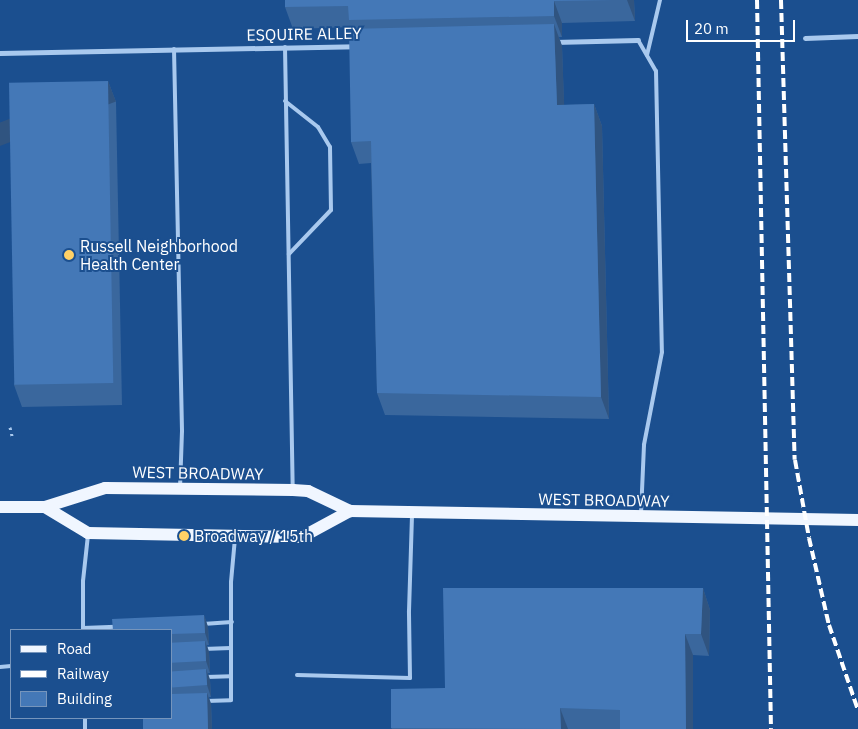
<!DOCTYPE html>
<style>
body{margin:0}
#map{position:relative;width:858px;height:729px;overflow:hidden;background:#1b4f8f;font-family:"IBM Plex Sans",sans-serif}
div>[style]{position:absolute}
.path>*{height:3px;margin-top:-1.5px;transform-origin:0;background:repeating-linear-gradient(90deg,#a9c9ee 0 2.5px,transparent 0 6.5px)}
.service>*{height:4px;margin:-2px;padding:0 2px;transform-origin:2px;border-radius:2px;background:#a9c9ee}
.minor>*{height:5px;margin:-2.5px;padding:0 2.5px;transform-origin:2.5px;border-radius:2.5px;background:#a9c9ee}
.primary>*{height:12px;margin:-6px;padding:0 6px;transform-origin:6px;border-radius:6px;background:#f0f6ff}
.rail>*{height:4px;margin-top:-2px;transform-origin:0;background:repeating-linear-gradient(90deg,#fff 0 9px,transparent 0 13px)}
.wall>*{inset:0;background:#3a679d}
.shaded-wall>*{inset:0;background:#305480;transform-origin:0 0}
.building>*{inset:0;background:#4478b7;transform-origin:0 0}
.dots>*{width:14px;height:14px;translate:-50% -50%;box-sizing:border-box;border:2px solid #1b4f8f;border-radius:50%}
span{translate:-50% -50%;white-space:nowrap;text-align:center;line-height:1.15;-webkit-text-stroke:4px #1b4f8f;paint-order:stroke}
.street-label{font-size:16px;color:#fff}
.poi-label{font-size:16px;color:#fff}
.left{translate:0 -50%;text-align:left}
.legend{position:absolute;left:10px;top:629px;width:162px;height:90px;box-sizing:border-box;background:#1b4f8f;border:1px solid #7695bc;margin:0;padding:6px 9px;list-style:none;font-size:15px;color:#fff}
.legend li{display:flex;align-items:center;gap:10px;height:25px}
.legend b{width:25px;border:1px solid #7695bc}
.scale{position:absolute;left:686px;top:20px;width:109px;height:22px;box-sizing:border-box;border:2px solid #fff;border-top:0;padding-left:6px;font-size:15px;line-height:18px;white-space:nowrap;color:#fff;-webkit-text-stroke:4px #1b4f8f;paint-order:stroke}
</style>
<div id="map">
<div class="path">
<div style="left:10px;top:427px;width:9px;rotate:77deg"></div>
</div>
<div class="service">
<div style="left:638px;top:40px;width:36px;rotate:60deg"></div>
<div style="left:656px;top:71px;width:281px;rotate:88.8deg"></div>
<div style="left:662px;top:352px;width:95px;rotate:101deg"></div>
<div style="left:644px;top:445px;width:70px;rotate:92.5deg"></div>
<div style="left:285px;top:47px;width:440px;rotate:89deg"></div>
<div style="left:174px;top:49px;width:382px;rotate:88.8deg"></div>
<div style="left:182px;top:431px;width:56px;rotate:92deg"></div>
<div style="left:647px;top:55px;width:57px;rotate:-76.7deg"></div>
<div style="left:285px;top:101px;width:42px;rotate:38.2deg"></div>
<div style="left:318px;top:127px;width:23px;rotate:59deg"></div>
<div style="left:330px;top:147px;width:63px;rotate:89.1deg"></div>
<div style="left:331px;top:210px;width:61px;rotate:133.7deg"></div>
<div style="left:203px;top:624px;width:29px;rotate:-4deg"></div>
<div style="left:83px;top:628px;width:33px;rotate:-2deg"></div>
<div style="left:83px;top:630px;width:49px;rotate:-90deg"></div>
<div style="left:83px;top:581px;width:46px;rotate:-83.8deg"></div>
<div style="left:203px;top:649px;width:28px;rotate:-2deg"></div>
<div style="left:0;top:667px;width:11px;rotate:-5deg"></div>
<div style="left:297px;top:675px;width:113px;rotate:1.5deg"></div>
<div style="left:410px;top:678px;width:67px;rotate:-90.9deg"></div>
<div style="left:409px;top:611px;width:97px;rotate:-88.2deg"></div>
<div style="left:206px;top:677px;width:25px;rotate:-2deg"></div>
<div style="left:206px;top:701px;width:25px;rotate:-2deg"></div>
<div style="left:231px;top:700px;width:118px;rotate:-90deg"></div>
<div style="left:231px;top:582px;width:44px;rotate:-84.8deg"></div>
<div style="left:85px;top:718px;width:11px;rotate:90deg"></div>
</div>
<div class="minor">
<div style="left:805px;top:38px;width:53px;rotate:-2.2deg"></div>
<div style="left:554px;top:42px;width:84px;rotate:-1.4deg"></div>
<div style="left:0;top:53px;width:356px;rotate:-1.1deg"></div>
</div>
<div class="primary">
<div style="left:0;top:507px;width:45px"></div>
<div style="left:45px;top:507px;width:63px;rotate:-17.6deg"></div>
<div style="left:105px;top:488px;width:188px;rotate:0.6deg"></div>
<div style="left:293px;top:490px;width:15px;rotate:4deg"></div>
<div style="left:308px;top:491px;width:47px;rotate:25.5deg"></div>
<div style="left:350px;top:511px;width:508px;rotate:1.01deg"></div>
<div style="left:45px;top:507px;width:50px;rotate:31.2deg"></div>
<div style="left:88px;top:533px;width:214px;rotate:1.1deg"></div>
<div style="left:302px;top:537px;width:55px;rotate:-28.4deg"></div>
</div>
<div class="rail">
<div style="left:757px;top:0;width:729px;rotate:88.9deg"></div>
<div style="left:781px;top:0;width:460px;rotate:88.3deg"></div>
<div style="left:795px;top:460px;width:79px;rotate:79.8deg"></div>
<div style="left:809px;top:538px;width:89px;rotate:77.1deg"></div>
<div style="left:829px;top:625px;width:90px;rotate:71.2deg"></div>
</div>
<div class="wall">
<div style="clip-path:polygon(285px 0,634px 0,635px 21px,562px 23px,562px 37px,559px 37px,562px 46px,564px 105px,594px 104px,602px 126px,609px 419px,385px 415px,377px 393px,371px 163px,359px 164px,351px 142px,352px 28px,351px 27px,293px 29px,285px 7px)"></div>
<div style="clip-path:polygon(108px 81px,116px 102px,122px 405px,22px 407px,14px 385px)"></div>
<div style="clip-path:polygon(703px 588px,710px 610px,709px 656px,693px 655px,693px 729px,392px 729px,391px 728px,445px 688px)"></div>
<div style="clip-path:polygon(204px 615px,208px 627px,209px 645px,207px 645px,209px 652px,210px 673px,208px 673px,210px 680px,211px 697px,209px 697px,211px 704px,212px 729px,143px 729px,171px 718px,171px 630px)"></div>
</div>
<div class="shaded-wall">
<div style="clip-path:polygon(627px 0,634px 0,635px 21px)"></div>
<div style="clip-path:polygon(554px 1px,562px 23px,562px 37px,554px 16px)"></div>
<div style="clip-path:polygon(554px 24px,562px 46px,565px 127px,557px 105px)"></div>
<div style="left:108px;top:81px;width:22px;height:302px;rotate:69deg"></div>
<div style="clip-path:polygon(594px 104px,602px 126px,609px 419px,601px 397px)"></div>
<div style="clip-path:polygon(703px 588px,710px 610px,709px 656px,701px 634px)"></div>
<div style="clip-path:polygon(204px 615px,208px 627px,209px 645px,205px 633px)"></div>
<div style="clip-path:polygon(685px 634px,693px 655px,693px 729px,686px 729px)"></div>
<div style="clip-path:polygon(205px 641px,209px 652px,210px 673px,206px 661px)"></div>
<div style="clip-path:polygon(206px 669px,210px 680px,211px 697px,207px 685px)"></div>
<div style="clip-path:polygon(207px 693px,211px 704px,212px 729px,208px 729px)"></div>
<div style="clip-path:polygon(560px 708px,568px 729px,561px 729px)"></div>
</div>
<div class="building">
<div style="clip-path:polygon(285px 0,613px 0,554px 1px,554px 16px,349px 20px,348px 6px,285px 7px)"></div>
<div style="clip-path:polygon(554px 24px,557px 105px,594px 104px,601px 397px,377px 393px,371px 141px,351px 142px,349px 29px)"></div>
<div style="left:108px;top:81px;width:302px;height:99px;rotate:89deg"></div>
<div style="clip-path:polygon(443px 588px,703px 588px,701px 634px,685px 634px,686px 729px,620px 729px,620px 710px,560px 708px,561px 729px,391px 728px,391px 689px,445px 688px)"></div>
<div style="clip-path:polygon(204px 615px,205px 633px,171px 634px,171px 630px,113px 630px,112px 619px)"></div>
<div style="left:205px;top:641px;width:20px;height:34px;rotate:87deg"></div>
<div style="left:206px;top:669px;width:16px;height:35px;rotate:86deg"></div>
<div style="clip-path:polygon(207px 693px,208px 729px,143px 729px,143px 718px,171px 718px,171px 694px)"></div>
</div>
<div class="dots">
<div style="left:69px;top:255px;background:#ffd166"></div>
<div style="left:184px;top:536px;background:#ffd166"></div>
</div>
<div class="street-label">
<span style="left:304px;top:34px;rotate:-1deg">ESQUIRE ALLEY</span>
<span style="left:198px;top:473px;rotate:1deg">WEST BROADWAY</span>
<span style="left:604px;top:500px;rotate:1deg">WEST BROADWAY</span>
</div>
<div class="poi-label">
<span class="left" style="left:80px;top:255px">Russell Neighborhood<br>Health Center</span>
<span class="left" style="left:194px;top:536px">Broadway / 15th</span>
</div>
<ul class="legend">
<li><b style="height:6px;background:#f0f6ff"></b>Road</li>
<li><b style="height:6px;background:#fff"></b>Railway</li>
<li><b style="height:14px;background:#4478b7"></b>Building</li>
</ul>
<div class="scale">20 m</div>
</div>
